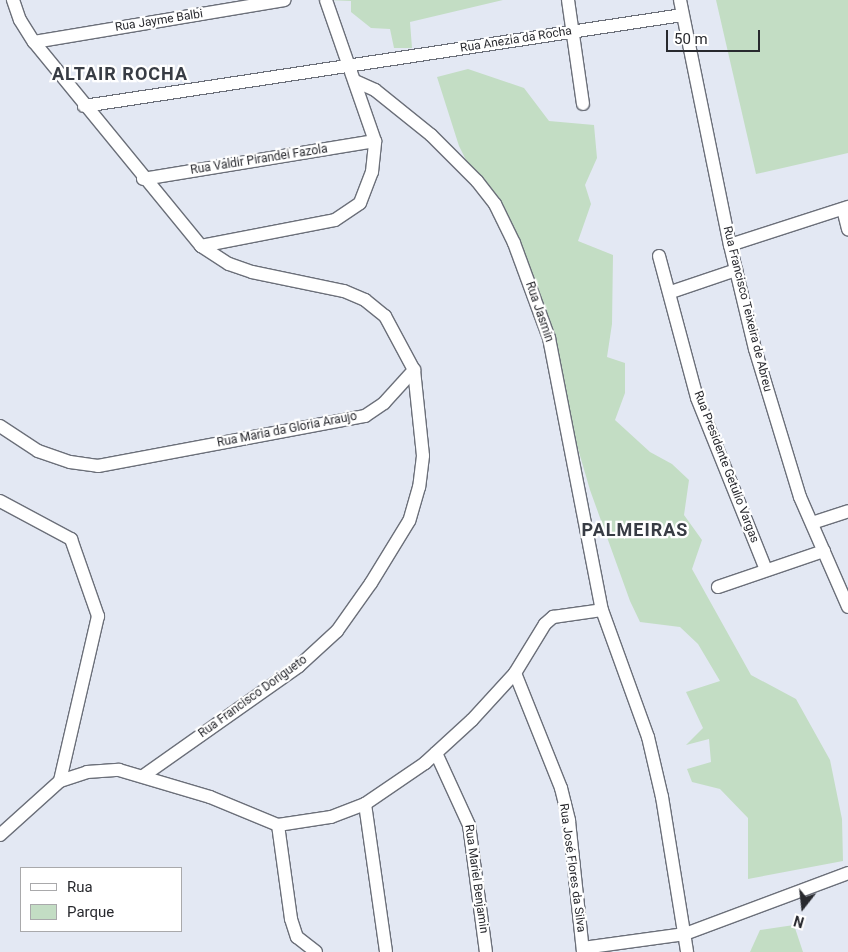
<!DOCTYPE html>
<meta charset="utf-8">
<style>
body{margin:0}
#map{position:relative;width:848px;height:952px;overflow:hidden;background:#e3e8f3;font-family:Roboto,sans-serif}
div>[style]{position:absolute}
.green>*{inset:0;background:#c3ddc4}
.roads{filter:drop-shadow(1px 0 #6b6f79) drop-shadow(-1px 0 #6b6f79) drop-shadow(0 1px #6b6f79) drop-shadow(0 -1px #6b6f79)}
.minor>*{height:12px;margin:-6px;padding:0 6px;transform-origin:6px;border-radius:6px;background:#fff}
span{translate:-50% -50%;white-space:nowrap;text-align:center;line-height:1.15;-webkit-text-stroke:4.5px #fff;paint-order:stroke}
.street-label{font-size:12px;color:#28292e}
.district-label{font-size:18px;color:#383c44;font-weight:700;letter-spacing:1px}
.legend{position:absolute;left:20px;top:867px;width:162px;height:65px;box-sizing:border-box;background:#fff;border:1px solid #a9a9ab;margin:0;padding:6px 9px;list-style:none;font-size:15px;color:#28292e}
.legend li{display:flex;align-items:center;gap:10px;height:25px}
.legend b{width:25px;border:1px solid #a9a9ab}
.north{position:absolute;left:778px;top:882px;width:50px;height:50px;-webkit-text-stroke:4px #fff;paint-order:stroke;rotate:196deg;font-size:14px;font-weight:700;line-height:20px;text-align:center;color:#28292e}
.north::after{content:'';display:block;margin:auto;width:18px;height:22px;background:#28292e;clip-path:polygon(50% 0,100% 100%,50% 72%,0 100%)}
.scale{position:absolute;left:666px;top:30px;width:94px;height:22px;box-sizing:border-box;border:2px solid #28292e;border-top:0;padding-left:6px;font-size:15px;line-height:18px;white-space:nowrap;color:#28292e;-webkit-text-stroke:4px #fff;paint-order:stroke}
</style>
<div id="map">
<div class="green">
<div style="clip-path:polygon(326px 0,503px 0,410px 22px,412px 48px,394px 48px,390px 29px,371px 28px,351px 12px,351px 1px)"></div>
<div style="clip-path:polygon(716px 0,848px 0,848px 153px,756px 174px)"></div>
<div style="clip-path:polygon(468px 69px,524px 88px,549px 121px,594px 125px,597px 158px,585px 185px,591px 204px,578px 241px,613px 255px,612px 324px,607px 357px,625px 363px,625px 393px,615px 420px,650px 452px,672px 464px,689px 480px,684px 515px,702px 540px,692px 569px,751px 675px,796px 699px,830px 760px,842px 819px,843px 861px,748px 879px,748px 818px,720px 789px,692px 782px,687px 769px,711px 762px,709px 739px,686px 745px,703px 728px,686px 692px,720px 681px,698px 644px,680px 627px,640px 622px,630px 601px,590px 490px,533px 294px,459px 146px,437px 77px)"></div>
<div style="clip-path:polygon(794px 925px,803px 952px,750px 952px,760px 930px)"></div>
</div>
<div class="roads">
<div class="minor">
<div style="left:13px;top:0;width:21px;rotate:71deg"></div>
<div style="left:20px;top:20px;width:26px;rotate:58deg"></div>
<div style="left:34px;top:42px;width:264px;rotate:50.7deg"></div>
<div style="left:201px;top:246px;width:33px;rotate:33deg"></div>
<div style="left:229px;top:264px;width:24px;rotate:19deg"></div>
<div style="left:252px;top:272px;width:94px;rotate:11.7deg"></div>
<div style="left:344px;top:291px;width:23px;rotate:23deg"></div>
<div style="left:365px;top:300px;width:26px;rotate:39deg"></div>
<div style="left:385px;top:316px;width:61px;rotate:61.8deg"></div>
<div style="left:414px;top:370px;width:86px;rotate:84deg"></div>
<div style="left:423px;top:456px;width:31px;rotate:97deg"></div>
<div style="left:419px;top:487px;width:35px;rotate:106deg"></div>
<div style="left:409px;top:521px;width:73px;rotate:121.5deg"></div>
<div style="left:371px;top:583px;width:59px;rotate:125.3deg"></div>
<div style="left:337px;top:631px;width:52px;rotate:137.4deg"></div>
<div style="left:299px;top:666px;width:191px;rotate:144.8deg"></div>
<div style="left:568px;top:0;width:105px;rotate:81.8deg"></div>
<div style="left:680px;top:0;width:250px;rotate:78.5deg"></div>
<div style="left:730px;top:245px;width:107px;rotate:76.5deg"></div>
<div style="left:755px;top:349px;width:155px;rotate:73.1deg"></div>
<div style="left:800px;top:497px;width:120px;rotate:66.4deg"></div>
<div style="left:34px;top:42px;width:254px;rotate:-9.5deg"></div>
<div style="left:355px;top:81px;width:22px;rotate:24deg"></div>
<div style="left:375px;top:90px;width:72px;rotate:38.8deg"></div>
<div style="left:431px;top:135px;width:65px;rotate:45deg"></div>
<div style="left:477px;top:181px;width:29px;rotate:52deg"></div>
<div style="left:495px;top:204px;width:43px;rotate:64deg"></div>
<div style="left:514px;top:243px;width:101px;rotate:69.8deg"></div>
<div style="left:549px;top:338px;width:277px;rotate:79deg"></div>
<div style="left:602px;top:610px;width:135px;rotate:70.1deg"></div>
<div style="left:648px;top:737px;width:62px;rotate:76.9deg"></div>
<div style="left:662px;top:797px;width:157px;rotate:80.8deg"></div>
<div style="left:84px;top:106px;width:605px;rotate:-8.65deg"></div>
<div style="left:143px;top:179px;width:235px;rotate:-9.3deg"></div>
<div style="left:843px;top:209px;width:21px;rotate:76deg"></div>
<div style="left:730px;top:245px;width:124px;rotate:-17.9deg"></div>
<div style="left:201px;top:246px;width:136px;rotate:-11deg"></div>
<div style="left:335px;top:220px;width:30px;rotate:-34deg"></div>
<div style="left:360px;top:203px;width:33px;rotate:-69deg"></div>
<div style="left:372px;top:172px;width:31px;rotate:-84deg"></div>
<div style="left:375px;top:141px;width:149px;rotate:-109.2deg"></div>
<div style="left:659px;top:256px;width:147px;rotate:75deg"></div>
<div style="left:697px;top:398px;width:185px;rotate:68.1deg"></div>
<div style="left:671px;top:292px;width:69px;rotate:-18.7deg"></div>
<div style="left:0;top:426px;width:45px;rotate:33.3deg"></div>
<div style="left:38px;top:451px;width:34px;rotate:19deg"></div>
<div style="left:70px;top:462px;width:28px;rotate:8deg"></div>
<div style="left:98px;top:466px;width:272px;rotate:-10.6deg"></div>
<div style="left:365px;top:416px;width:23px;rotate:-34deg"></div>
<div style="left:384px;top:403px;width:45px;rotate:-47.7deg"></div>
<div style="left:0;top:501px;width:81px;rotate:28.2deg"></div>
<div style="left:71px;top:539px;width:82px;rotate:70.7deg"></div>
<div style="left:98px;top:616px;width:169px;rotate:103deg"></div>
<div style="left:812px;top:523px;width:38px;rotate:-18deg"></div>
<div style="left:718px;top:587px;width:112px;rotate:-18.8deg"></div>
<div style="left:515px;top:673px;width:124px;rotate:68.2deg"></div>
<div style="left:561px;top:788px;width:34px;rotate:76deg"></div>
<div style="left:569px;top:821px;width:132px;rotate:83.9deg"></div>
<div style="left:436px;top:753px;width:79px;rotate:65.4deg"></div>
<div style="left:469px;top:825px;width:128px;rotate:82.4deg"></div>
<div style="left:365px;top:804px;width:149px;rotate:81.9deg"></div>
<div style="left:278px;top:825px;width:95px;rotate:82.1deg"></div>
<div style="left:291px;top:919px;width:19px;rotate:72deg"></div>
<div style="left:297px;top:937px;width:24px;rotate:38deg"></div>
<div style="left:0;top:835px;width:81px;rotate:-42deg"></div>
<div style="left:60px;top:781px;width:28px;rotate:-18deg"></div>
<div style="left:87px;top:772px;width:32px;rotate:-4deg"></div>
<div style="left:119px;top:770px;width:95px;rotate:16.5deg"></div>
<div style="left:210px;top:797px;width:74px;rotate:22.4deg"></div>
<div style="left:278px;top:825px;width:54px;rotate:-8.6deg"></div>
<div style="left:331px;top:817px;width:36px;rotate:-21deg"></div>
<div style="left:365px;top:804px;width:73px;rotate:-34.3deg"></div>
<div style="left:425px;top:763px;width:64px;rotate:-42.5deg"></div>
<div style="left:472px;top:720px;width:64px;rotate:-47.5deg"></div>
<div style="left:515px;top:673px;width:57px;rotate:-58.5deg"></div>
<div style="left:545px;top:624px;width:11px;rotate:-41deg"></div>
<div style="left:553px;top:617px;width:49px;rotate:-8.1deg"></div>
<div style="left:583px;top:948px;width:103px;rotate:-7.8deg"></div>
<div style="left:685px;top:934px;width:174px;rotate:-20.5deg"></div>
</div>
</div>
<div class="street-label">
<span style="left:159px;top:21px;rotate:-9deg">Rua Jayme Balbi</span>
<span style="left:516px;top:40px;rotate:-9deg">Rua Anezia da Rocha</span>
<span style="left:259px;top:160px;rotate:-9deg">Rua Valdir Pirandei Fazola</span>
<span style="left:747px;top:309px;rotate:76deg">Rua Francisco Teixeira de Abreu</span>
<span style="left:539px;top:312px;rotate:71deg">Rua Jasmin</span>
<span style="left:287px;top:430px;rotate:-11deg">Rua Maria da Gloria Araujo</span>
<span style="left:726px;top:467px;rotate:69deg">Rua Presidente Getulio Vargas</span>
<span style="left:253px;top:697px;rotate:-36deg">Rua Francisco Dorigueto</span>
<span style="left:572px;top:868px;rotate:82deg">Rua José Flores da Silva</span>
<span style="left:476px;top:879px;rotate:82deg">Rua Mariel Benjamin</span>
</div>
<div class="district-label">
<span style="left:120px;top:74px">ALTAIR ROCHA</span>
<span style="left:635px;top:530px">PALMEIRAS</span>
</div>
<ul class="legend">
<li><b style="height:6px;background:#fff"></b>Rua</li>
<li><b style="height:14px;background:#c3ddc4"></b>Parque</li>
</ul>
<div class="north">N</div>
<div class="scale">50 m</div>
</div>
